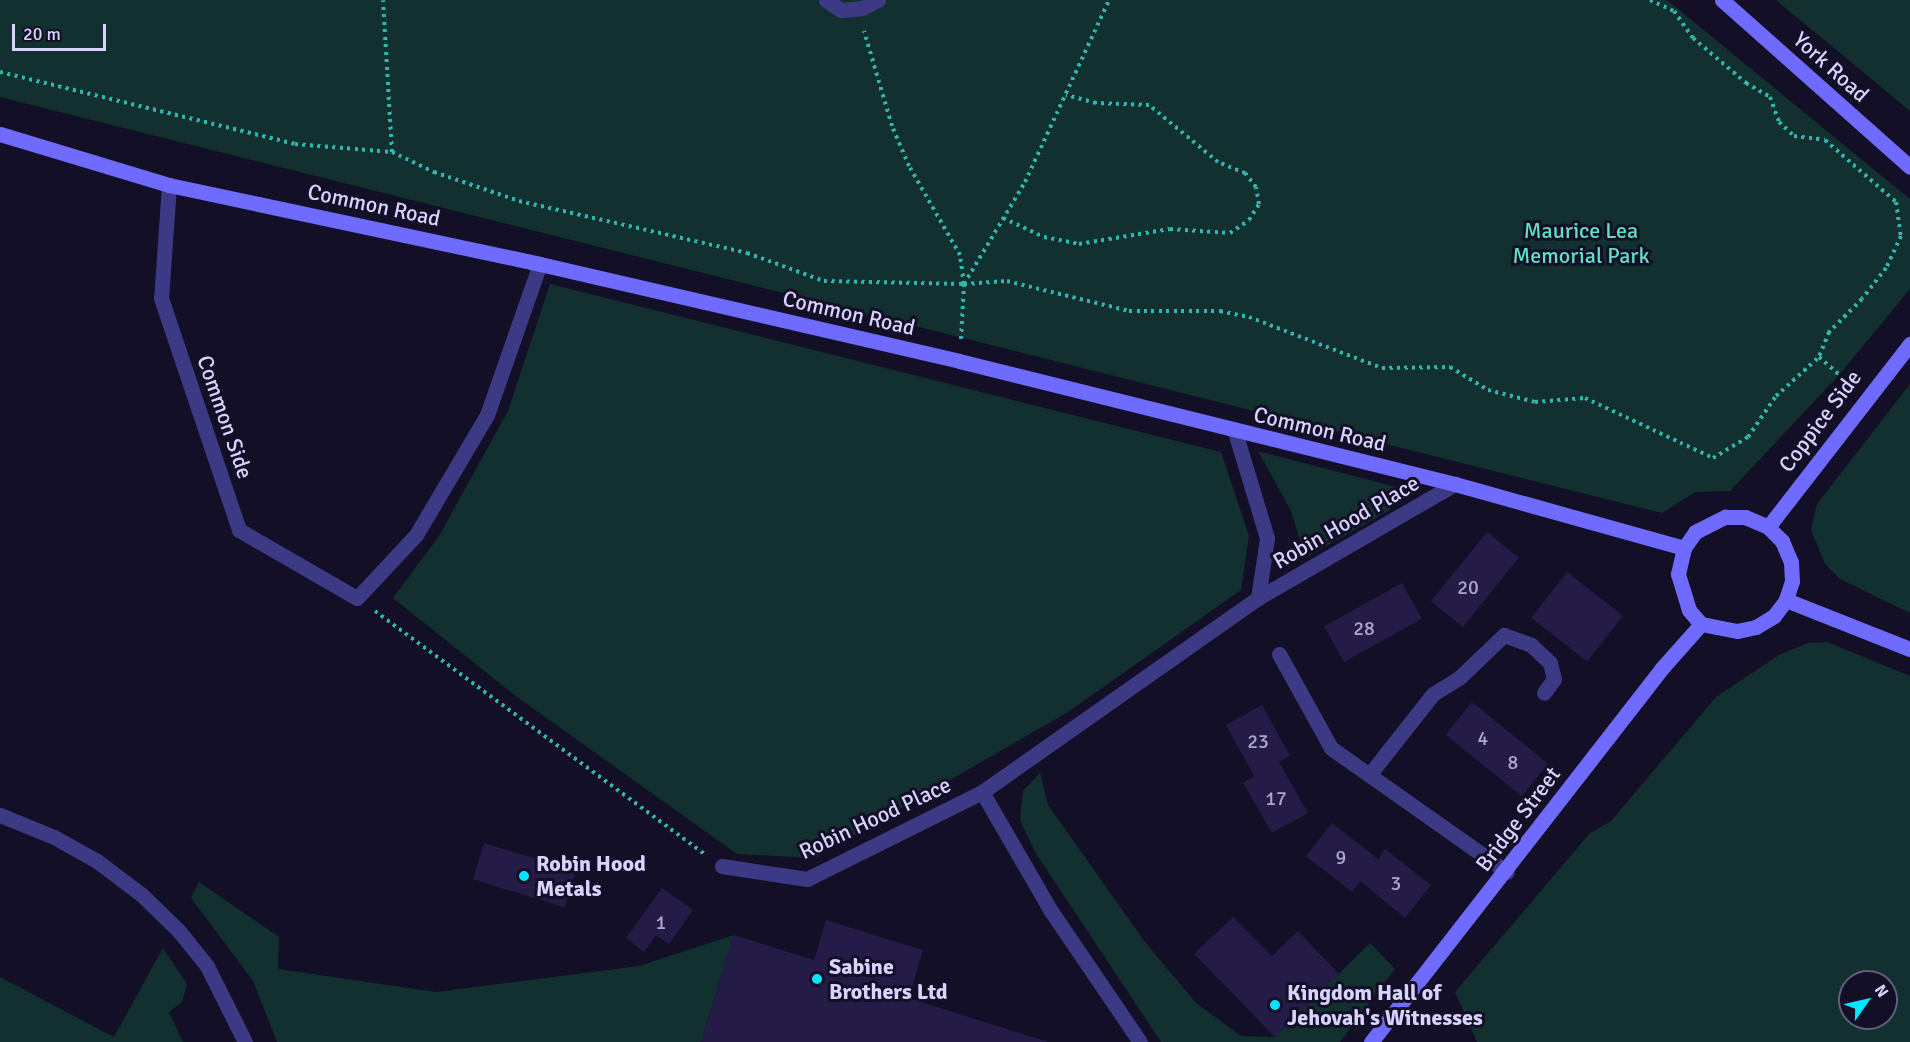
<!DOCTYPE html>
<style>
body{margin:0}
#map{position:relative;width:1910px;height:1042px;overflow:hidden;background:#130f26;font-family:Signika,sans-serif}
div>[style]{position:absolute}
.green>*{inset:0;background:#12302f}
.building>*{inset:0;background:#241b47;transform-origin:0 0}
.path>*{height:4px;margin-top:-2px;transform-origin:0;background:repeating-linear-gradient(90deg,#2fb8b0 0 3px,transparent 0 7.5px)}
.lane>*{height:15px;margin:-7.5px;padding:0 7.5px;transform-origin:7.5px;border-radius:7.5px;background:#3d3a85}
.street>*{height:15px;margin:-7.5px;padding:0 7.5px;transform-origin:7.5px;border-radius:7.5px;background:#3d3a85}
.secondary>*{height:15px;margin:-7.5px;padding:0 7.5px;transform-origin:7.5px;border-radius:7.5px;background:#6f6bff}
.dots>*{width:16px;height:16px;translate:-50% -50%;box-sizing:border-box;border:3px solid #130f26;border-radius:50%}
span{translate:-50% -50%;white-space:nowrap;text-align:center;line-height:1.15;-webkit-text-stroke:6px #130f26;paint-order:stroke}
.number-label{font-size:20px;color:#aca6d1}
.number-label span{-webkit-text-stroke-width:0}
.street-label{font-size:22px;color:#d9d4ff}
.park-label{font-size:22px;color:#5fe0c0}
.poi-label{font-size:22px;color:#d9d4ff;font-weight:700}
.left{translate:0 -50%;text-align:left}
.north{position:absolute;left:1838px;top:970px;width:60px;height:60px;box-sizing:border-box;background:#130f26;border:2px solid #625e7d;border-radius:50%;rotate:56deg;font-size:16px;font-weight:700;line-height:24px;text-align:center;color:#d9d4ff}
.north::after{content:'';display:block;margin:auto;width:21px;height:27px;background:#00e5ff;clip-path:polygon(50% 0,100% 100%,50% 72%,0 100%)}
.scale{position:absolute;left:12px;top:24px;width:94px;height:27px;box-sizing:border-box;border:3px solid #d9d4ff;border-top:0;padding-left:8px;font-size:18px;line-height:21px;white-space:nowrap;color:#d9d4ff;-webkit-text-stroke:4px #130f26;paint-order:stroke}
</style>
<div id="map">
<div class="green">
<div style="clip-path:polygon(0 0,1667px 0,1910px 199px,1910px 289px,1839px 375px,1730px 491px,1695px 492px,1662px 513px,0 97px)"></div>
<div style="clip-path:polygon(1776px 0,1910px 0,1910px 111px)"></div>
<div style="clip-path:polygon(550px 284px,1221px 452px,1249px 536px,1241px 590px,1068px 712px,815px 858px,737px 854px,513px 694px,393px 598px,439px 536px,508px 411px)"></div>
<div style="clip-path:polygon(1910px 384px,1910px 613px,1840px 579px,1825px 564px,1811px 530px,1817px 504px)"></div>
<div style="clip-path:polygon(1258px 451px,1396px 487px,1390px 510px,1305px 558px,1291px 511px)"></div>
<div style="clip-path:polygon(evenodd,1827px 642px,1910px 676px,1910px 1042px,1477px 1042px,1455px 992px,1590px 833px,1611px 821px,1716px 697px,1779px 655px,1808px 643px,1827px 642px,1850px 982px,1886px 982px,1886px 1018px,1850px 1018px,1850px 982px)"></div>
<div style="clip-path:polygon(1040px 773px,1048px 805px,1145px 942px,1196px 1003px,1241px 1036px,1275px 1037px,1370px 943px,1395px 969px,1340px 1042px,1161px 1042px,1035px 852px,1020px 820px,1023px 791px)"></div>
<div style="clip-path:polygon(199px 882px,279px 937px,278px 969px,436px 992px,639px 966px,734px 935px,701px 1042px,277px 1042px,253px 981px,191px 898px)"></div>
<div style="clip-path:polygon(163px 948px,187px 984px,182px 1002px,169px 1012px,183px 1042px,0 1042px,0 977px,114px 1037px)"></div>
</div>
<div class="building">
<div style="left:1487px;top:532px;width:41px;height:89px;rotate:39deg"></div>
<div style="left:1567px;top:572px;width:71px;height:58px;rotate:38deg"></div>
<div style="left:1402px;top:583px;width:41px;height:89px;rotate:61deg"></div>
<div style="left:1472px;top:702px;width:98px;height:42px;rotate:39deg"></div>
<div style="clip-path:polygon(1262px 705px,1290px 756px,1279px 762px,1308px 813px,1272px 833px,1243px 783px,1254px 776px,1226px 725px)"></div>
<div style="clip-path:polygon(1332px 823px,1378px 859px,1385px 849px,1431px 885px,1405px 918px,1360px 881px,1352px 892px,1306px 856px)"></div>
<div style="left:484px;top:843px;width:96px;height:38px;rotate:17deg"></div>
<div style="clip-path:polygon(662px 888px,693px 910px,669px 944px,656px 935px,644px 952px,626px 938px)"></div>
<div style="clip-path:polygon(1233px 917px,1272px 956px,1298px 931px,1339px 974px,1275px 1037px,1194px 954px)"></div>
<div style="clip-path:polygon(826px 920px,923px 950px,909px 998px,1048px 1042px,701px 1042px,734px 935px,814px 960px)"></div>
</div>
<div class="path">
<div style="left:1650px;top:0;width:26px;rotate:25deg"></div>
<div style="left:1674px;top:11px;width:33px;rotate:55deg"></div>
<div style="left:1693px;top:38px;width:70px;rotate:40.3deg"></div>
<div style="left:1746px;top:83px;width:28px;rotate:30deg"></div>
<div style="left:1770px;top:97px;width:27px;rotate:70deg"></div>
<div style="left:1779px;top:122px;width:21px;rotate:43deg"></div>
<div style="left:1794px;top:136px;width:31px;rotate:7deg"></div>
<div style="left:1825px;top:140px;width:94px;rotate:41.1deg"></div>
<div style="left:1896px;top:202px;width:34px;rotate:82deg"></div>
<div style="left:1901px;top:236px;width:35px;rotate:115deg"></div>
<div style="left:1886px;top:268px;width:39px;rotate:128deg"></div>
<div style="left:1862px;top:299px;width:47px;rotate:135deg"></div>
<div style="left:1829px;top:332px;width:27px;rotate:112deg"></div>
<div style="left:0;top:72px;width:304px;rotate:13.7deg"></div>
<div style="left:295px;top:144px;width:97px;rotate:4.7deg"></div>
<div style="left:392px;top:152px;width:152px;rotate:-93.4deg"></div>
<div style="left:392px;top:152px;width:47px;rotate:25.5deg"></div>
<div style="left:434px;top:172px;width:90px;rotate:18.8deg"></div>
<div style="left:519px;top:201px;width:234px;rotate:12.8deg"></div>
<div style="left:747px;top:253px;width:82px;rotate:20deg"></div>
<div style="left:824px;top:281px;width:140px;rotate:1.2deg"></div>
<div style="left:964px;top:284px;width:29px;rotate:-98deg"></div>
<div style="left:960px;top:255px;width:103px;rotate:-119.8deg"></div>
<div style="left:909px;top:166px;width:43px;rotate:-113deg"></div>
<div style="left:892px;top:126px;width:99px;rotate:-106.4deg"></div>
<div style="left:1003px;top:218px;width:45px;rotate:24.9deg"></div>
<div style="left:1044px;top:237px;width:36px;rotate:11deg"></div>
<div style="left:1079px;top:244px;width:92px;rotate:-9.4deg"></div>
<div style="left:1170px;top:229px;width:60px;rotate:3.8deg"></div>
<div style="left:1230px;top:233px;width:23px;rotate:-34deg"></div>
<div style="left:1249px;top:220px;width:19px;rotate:-58deg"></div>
<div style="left:1259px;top:204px;width:17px;rotate:-100deg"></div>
<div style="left:1256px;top:187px;width:18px;rotate:-128deg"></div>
<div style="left:1245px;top:173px;width:29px;rotate:-158deg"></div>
<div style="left:1218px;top:162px;width:89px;rotate:-140.4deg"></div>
<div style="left:1149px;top:105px;width:53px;rotate:-177.8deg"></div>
<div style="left:1096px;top:103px;width:31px;rotate:-165deg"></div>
<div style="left:964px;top:284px;width:43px;rotate:-4deg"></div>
<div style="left:1007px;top:281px;width:126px;rotate:13.8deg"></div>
<div style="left:1129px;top:311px;width:91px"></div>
<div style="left:1220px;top:311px;width:30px;rotate:12deg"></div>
<div style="left:1249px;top:317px;width:142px;rotate:21deg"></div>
<div style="left:1382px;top:368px;width:68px;rotate:-0.8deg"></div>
<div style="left:1450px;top:367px;width:44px;rotate:31.2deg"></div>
<div style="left:1488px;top:390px;width:49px;rotate:14.3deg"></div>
<div style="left:1535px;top:402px;width:50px;rotate:-4.6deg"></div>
<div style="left:1585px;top:398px;width:141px;rotate:25.1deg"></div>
<div style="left:1713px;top:458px;width:41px;rotate:-31deg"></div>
<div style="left:1748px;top:437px;width:50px;rotate:-55.7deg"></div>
<div style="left:1776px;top:396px;width:58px;rotate:-42.2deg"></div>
<div style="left:1819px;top:357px;width:41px;rotate:41.1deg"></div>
<div style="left:961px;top:339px;width:55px;rotate:-86.9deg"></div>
<div style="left:964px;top:284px;width:119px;rotate:-59.1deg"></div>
<div style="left:1025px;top:182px;width:200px;rotate:-65.2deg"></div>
<div style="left:375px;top:611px;width:410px;rotate:36.4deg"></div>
</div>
<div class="lane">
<div style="left:826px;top:0;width:18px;rotate:34deg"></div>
<div style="left:841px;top:10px;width:21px;rotate:-5deg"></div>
<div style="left:862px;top:8px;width:18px;rotate:-27deg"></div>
<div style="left:1279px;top:654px;width:107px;rotate:61deg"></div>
<div style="left:1433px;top:694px;width:32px;rotate:-32deg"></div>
<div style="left:1460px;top:677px;width:61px;rotate:-43.7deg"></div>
<div style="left:1504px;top:635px;width:29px;rotate:20deg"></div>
<div style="left:1531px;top:645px;width:26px;rotate:43deg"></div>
<div style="left:1550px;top:663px;width:16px;rotate:76deg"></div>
<div style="left:1554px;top:679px;width:17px;rotate:126deg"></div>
</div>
<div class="street">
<div style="left:169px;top:185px;width:113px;rotate:94deg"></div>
<div style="left:161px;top:298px;width:245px;rotate:71.4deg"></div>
<div style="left:239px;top:530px;width:136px;rotate:30deg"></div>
<div style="left:357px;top:598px;width:86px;rotate:-46.9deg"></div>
<div style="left:416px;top:535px;width:139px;rotate:-59.4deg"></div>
<div style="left:487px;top:415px;width:160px;rotate:-70.7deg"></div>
<div style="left:1235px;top:432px;width:111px;rotate:73.2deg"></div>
<div style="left:1267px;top:538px;width:61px;rotate:98.5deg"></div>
<div style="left:1331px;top:748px;width:215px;rotate:35.2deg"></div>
<div style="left:1369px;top:775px;width:103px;rotate:-51.7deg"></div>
<div style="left:982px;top:792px;width:138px;rotate:59.9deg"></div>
<div style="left:1051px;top:911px;width:158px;rotate:55.8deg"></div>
<div style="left:0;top:815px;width:58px;rotate:22.2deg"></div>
<div style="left:54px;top:837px;width:49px;rotate:29.2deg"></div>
<div style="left:97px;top:861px;width:56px;rotate:37.1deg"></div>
<div style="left:142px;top:895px;width:52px;rotate:44.2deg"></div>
<div style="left:179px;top:931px;width:45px;rotate:51.3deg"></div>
<div style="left:207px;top:966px;width:85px;rotate:63.4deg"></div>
<div style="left:722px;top:866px;width:86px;rotate:8.7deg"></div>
<div style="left:807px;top:879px;width:195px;rotate:-26.4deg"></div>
<div style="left:982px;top:792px;width:337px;rotate:-35.1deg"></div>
<div style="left:1258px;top:598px;width:228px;rotate:-30.1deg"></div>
</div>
<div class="secondary">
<div style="left:1722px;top:0;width:251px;rotate:41.6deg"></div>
<div style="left:0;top:134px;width:177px;rotate:16.8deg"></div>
<div style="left:169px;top:185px;width:379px;rotate:12deg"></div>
<div style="left:540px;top:264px;width:430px;rotate:13deg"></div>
<div style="left:959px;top:361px;width:511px;rotate:13.93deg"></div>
<div style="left:1455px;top:484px;width:238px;rotate:15.6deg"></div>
<div style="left:1725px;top:517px;width:20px"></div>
<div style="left:1745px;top:517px;width:25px;rotate:23deg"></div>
<div style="left:1768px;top:527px;width:20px;rotate:45deg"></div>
<div style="left:1782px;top:541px;width:23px;rotate:67deg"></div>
<div style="left:1791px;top:562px;width:19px;rotate:87deg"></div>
<div style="left:1792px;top:581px;width:20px;rotate:108deg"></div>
<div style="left:1786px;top:600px;width:20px;rotate:127deg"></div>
<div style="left:1774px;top:616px;width:21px;rotate:149deg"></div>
<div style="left:1756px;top:627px;width:19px;rotate:168deg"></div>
<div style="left:1737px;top:631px;width:37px;rotate:-169deg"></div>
<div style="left:1701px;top:624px;width:18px;rotate:-131deg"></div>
<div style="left:1689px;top:610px;width:38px;rotate:-107deg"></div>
<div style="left:1678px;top:574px;width:27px;rotate:-77deg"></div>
<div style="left:1684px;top:548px;width:19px;rotate:-55deg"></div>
<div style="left:1695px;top:532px;width:34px;rotate:-27deg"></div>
<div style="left:1768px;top:527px;width:232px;rotate:-52.2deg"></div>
<div style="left:1786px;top:600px;width:133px;rotate:21.6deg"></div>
<div style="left:1371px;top:1042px;width:474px;rotate:-52.1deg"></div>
<div style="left:1662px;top:668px;width:59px;rotate:-48.4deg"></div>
</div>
<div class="dots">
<div style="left:524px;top:876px;background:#00e5ff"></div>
<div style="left:817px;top:979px;background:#00e5ff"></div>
<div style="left:1275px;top:1005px;background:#00e5ff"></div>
</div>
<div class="number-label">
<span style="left:1468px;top:587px">20</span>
<span style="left:1364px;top:628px">28</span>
<span style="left:1483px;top:738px">4</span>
<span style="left:1258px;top:741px">23</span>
<span style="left:1513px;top:762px">8</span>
<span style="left:1276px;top:798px">17</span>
<span style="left:1341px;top:857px">9</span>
<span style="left:1396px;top:883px">3</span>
<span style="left:661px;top:922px">1</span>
</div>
<div class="street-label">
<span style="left:1831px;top:67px;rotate:42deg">York Road</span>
<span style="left:374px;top:205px;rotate:12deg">Common Road</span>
<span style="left:849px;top:313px;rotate:13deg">Common Road</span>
<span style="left:225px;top:417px;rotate:71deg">Common Side</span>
<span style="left:1820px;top:421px;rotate:-53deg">Coppice Side</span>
<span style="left:1320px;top:429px;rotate:13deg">Common Road</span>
<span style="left:1346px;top:522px;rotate:-30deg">Robin Hood Place</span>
<span style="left:875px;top:818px;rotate:-25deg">Robin Hood Place</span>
<span style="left:1518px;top:819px;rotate:-53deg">Bridge Street</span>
</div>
<div class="park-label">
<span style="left:1581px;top:243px">Maurice Lea<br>Memorial Park</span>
</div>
<div class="poi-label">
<span class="left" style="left:536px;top:876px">Robin Hood<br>Metals</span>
<span class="left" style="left:829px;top:979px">Sabine<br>Brothers Ltd</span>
<span class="left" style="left:1287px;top:1005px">Kingdom Hall of<br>Jehovah's Witnesses</span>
</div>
<div class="north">N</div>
<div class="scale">20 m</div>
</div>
